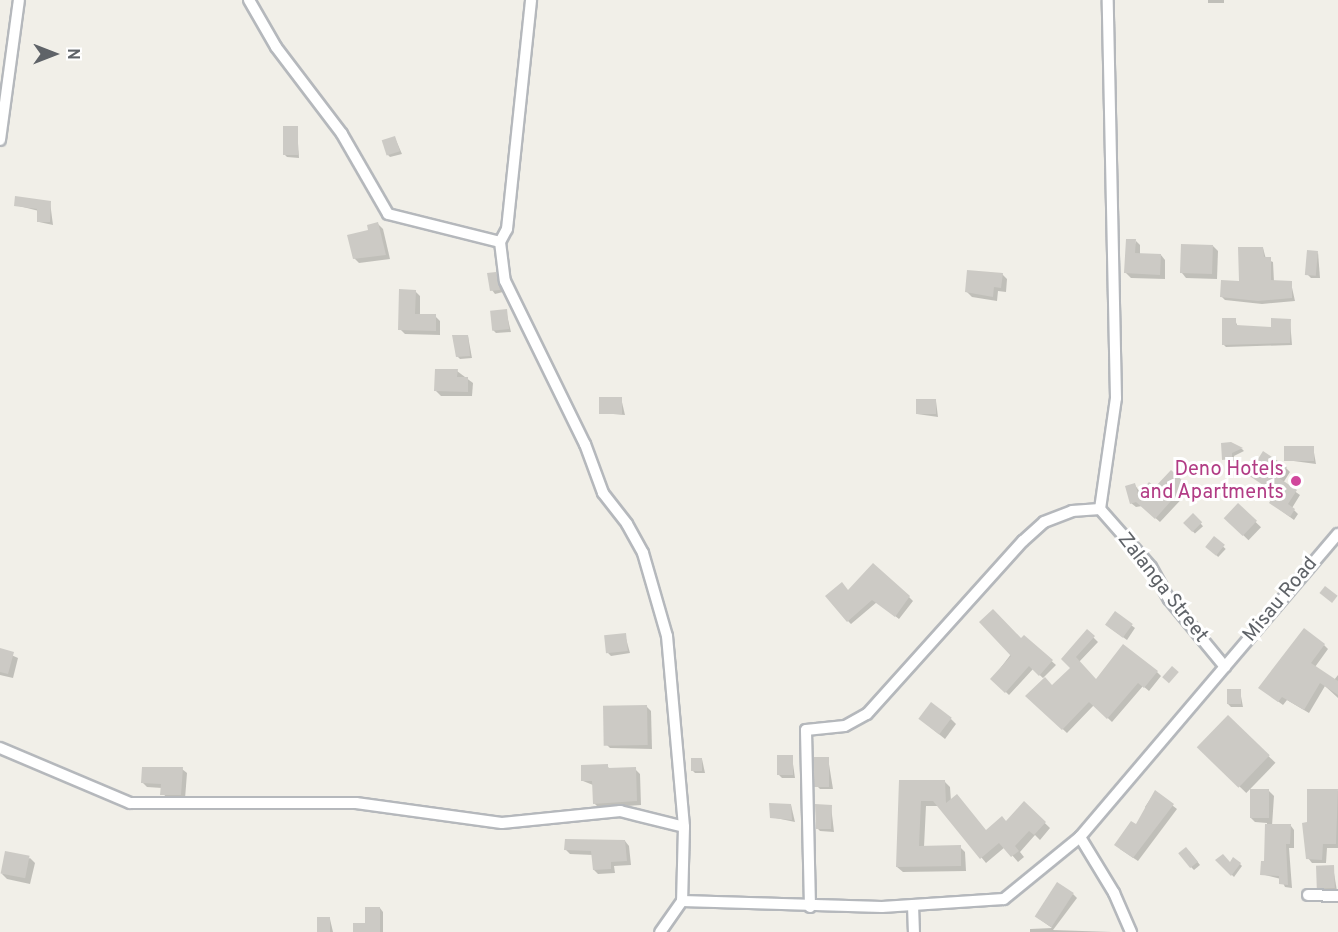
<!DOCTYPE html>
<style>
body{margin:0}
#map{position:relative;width:1338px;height:932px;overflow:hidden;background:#f1efe8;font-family:Overpass,sans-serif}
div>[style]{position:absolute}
.shadow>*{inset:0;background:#0003;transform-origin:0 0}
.building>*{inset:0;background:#cccac5;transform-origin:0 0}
.roads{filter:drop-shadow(2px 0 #b5b8bc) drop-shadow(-2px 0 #b5b8bc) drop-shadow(0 2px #b5b8bc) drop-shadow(0 -2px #b5b8bc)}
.street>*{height:10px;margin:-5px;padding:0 5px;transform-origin:5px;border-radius:5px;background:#fff}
.dots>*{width:16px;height:16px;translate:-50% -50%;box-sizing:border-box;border:3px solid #fff;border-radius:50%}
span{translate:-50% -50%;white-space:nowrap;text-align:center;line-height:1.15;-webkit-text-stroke:6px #fff;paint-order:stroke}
.hotel-label{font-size:20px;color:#b23c85}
.right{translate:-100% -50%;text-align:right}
.street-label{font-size:20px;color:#5f6368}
.north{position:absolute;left:24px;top:24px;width:60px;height:60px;-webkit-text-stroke:4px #fff;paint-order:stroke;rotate:90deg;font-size:16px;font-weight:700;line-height:24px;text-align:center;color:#5f6368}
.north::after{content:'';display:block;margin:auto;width:21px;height:27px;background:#5f6368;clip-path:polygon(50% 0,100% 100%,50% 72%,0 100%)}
</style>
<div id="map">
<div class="shadow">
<div style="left:1208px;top:0;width:16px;height:3px"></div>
<div style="clip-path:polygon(297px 128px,299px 158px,287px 157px,284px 154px)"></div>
<div style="clip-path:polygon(395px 138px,402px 154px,390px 157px,387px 154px)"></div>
<div style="clip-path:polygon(50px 202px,53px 225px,39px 222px,39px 211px,15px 205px)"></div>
<div style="clip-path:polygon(378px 224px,383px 229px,390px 259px,359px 263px,354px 258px)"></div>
<div style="clip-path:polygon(1136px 241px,1140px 245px,1140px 254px,1161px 255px,1165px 260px,1165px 279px,1131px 278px,1126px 273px)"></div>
<div style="clip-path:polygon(1213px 246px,1218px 251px,1217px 279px,1186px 278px,1182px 273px)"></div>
<div style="clip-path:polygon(1263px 248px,1266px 259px,1273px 262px,1274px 282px,1291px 283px,1295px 301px,1262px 304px,1225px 300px,1222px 297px,1240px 282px)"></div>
<div style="clip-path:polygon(1318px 252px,1320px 278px,1311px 278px,1308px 275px)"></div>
<div style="clip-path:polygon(496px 273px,503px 292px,495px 294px,492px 290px)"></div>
<div style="clip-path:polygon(1002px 274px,1007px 279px,1006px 292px,998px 291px,997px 301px,972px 297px,967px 292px)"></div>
<div style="clip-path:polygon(415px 291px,420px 296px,420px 315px,435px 316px,440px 321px,440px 335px,405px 334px,400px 329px)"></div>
<div style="clip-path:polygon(506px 311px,511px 332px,496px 333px,493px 330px)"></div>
<div style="clip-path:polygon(1235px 320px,1238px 327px,1272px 328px,1290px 320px,1292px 345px,1226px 347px,1223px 344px)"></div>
<div style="clip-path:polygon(468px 336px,472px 358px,460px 359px,457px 356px)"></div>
<div style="clip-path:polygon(457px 371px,473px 383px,472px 396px,441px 396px,436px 391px)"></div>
<div style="clip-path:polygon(621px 398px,625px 415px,601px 413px)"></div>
<div style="clip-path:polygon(936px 401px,938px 417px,917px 414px)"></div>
<div style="clip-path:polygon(1223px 445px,1242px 449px,1244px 451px,1234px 456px,1235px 461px,1227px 462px)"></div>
<div style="clip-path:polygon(1313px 447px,1316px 464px,1286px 460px)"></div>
<div style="clip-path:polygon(1286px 468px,1290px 472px,1283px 483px,1300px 495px,1292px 508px,1298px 514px,1294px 520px,1271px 503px,1277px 494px,1250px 475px)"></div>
<div style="clip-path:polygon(1171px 472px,1190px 490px,1160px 522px,1142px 506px,1136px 507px,1131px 503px,1135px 485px,1141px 494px,1155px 489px)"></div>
<div style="left:1238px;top:505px;width:32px;height:18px;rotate:44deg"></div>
<div style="left:1193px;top:515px;width:15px;height:11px;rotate:48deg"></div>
<div style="left:1214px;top:538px;width:16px;height:11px;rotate:43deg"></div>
<div style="clip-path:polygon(848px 592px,909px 597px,913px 601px,899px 619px,877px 602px,851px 624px,848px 621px)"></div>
<div style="clip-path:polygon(1116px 614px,1135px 628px,1127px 640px,1110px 628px)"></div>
<div style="clip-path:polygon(1087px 631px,1098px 642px,1079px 662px,1096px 681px,1157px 672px,1161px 676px,1149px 691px,1143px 686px,1112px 722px,1094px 705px,1067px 733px,1027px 696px,1052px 687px,1072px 668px,1063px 659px)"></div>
<div style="clip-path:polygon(625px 635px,630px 653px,611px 656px,608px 653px)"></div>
<div style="clip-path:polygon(1024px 637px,1056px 665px,1043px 678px,1033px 669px,1009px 695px,992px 679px)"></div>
<div style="clip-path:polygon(1324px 645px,1328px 649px,1315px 667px,1334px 680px,1338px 675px,1338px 698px,1325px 686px,1309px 713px,1287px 700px,1283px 705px,1265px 692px)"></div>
<div style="clip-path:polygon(0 650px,18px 658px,13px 678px,0 675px)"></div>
<div style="clip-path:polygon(1240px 691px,1243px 707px,1231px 707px,1228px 704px)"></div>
<div style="clip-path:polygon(646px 706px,651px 711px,652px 749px,610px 748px,605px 743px)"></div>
<div style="left:1228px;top:717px;width:66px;height:42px;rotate:44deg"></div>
<div style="clip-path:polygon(951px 719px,956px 724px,945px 739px,925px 723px)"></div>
<div style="clip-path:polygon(792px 757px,795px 778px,782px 778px,779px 775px)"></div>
<div style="clip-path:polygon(828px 758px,833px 789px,820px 789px,817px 786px)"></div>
<div style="clip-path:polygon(702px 759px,705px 773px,695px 773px,692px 770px)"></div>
<div style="clip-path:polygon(607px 766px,611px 770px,635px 769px,640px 774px,641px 805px,599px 808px,594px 803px,593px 785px,583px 781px)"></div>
<div style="clip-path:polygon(182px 769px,187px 773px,185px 799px,166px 799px,162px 788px,147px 787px,143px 783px)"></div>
<div style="clip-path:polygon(900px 781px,945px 782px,950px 787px,951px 801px,986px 832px,1006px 822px,1024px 803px,1050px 828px,1040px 840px,1035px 835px,1020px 852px,1024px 857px,1018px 862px,1005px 847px,986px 863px,939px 806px,926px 806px,924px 847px,960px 847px,965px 852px,966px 871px,903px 872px,897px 867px)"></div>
<div style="clip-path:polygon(1269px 791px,1274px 796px,1272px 826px,1291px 826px,1294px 830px,1294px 848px,1289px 848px,1292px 888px,1285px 887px,1281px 879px,1261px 874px,1266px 863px,1267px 823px,1255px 822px,1250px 817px)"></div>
<div style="clip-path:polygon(1309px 791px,1338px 791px,1338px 848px,1327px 848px,1326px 863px,1312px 863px,1308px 858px)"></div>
<div style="clip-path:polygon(1155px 792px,1177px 809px,1138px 861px,1120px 849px,1148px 811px,1145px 807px)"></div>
<div style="clip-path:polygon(791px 805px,795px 822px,771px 817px)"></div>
<div style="clip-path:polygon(831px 806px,834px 832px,820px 831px,817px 828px)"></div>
<div style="clip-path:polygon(625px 841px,629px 846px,631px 865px,614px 866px,615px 873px,598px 874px,594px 870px,593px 855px,570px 854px,566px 850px)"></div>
<div style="clip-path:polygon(1189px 851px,1200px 865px,1194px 870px,1191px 867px)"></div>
<div style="clip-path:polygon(30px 858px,35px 863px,30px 884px,7px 879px,2px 874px)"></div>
<div style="clip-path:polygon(1217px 860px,1240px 864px,1242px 866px,1234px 877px)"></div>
<div style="clip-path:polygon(1333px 867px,1337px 891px,1321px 890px,1318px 887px)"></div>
<div style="clip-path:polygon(1073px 894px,1077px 898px,1053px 930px,1112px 932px,1030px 932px,1030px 929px,1052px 928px,1038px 918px)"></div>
<div style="clip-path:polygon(380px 908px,383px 912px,383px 932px,354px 932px,366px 925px)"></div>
<div style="clip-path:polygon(330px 919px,333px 932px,318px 932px)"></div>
</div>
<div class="building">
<div style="left:283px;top:126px;width:15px;height:29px"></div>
<div style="left:395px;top:136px;width:16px;height:14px;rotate:72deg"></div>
<div style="clip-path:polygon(15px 196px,51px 201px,50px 222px,37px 222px,37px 209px,14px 206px)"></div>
<div style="clip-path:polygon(378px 222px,386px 255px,353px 259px,347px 235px,368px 230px,367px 225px)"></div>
<div style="clip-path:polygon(1126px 239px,1136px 239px,1135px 253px,1161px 254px,1160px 275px,1124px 273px)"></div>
<div style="left:1181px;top:244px;width:32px;height:29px;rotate:2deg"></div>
<div style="clip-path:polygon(1238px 247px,1263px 247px,1264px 257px,1271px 257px,1271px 280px,1292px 281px,1292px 298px,1258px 301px,1220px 297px,1221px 280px,1239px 281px)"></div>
<div style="left:1307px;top:250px;width:11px;height:25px;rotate:5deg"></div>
<div style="clip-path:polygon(967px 270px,1003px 273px,1001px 288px,994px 287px,993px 297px,965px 292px)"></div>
<div style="clip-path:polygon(496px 272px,500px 290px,490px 291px,487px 273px)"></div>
<div style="clip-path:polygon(399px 289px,416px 290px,415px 314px,436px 314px,436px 331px,398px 330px)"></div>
<div style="left:507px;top:309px;width:20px;height:17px;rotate:84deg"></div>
<div style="clip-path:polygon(1222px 318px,1236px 318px,1236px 325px,1271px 327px,1271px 318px,1291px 319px,1290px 343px,1222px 345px)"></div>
<div style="clip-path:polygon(452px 335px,468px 335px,470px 356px,456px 357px)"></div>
<div style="clip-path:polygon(435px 369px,458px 369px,457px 377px,468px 377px,468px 392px,434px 391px)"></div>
<div style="left:599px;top:397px;width:23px;height:17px"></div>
<div style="left:916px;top:399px;width:20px;height:15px"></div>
<div style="clip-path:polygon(1231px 442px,1243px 448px,1232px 453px,1232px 459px,1222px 460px,1221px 443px)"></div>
<div style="left:1284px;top:446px;width:30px;height:15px"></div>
<div style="clip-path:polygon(1263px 451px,1287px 467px,1279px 478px,1297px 490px,1288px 504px,1295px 509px,1290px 517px,1269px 503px,1275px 493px,1248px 475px)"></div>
<div style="clip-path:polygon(1171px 470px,1186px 484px,1155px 519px,1136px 502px,1130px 504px,1125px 486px,1135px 483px,1138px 494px,1149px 482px,1155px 487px)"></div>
<div style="left:1238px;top:503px;width:26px;height:21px;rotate:43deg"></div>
<div style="left:1193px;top:513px;width:13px;height:14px;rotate:45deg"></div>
<div style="left:1214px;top:536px;width:14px;height:14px;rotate:39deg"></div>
<div style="clip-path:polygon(873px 563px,910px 596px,895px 617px,872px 600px,847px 622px,825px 596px,842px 582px,848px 590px)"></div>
<div style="left:1325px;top:586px;width:16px;height:9px;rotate:38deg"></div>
<div style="clip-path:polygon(993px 609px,1021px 638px,1024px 635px,1053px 660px,1039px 676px,1029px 666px,1005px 693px,990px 679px,1011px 656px,979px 622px)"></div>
<div style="left:1115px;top:611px;width:22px;height:17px;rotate:36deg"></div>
<div style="clip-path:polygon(1304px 628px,1325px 644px,1311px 663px,1338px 681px,1338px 695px,1320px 683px,1304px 710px,1282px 697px,1278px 702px,1258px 688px)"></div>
<div style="clip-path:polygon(1087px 629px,1095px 636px,1076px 657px,1096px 679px,1123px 644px,1158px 671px,1144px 688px,1138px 683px,1107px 719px,1089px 702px,1062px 730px,1025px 696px,1045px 677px,1052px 685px,1070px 668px,1061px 659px)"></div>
<div style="left:626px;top:633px;width:18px;height:22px;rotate:84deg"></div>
<div style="clip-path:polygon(0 648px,14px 652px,8px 674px,0 672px)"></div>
<div style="left:1172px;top:666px;width:9px;height:15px;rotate:41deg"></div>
<div style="left:1227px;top:689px;width:14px;height:15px"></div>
<div style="left:931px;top:702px;width:26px;height:21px;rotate:37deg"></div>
<div style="left:647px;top:705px;width:40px;height:44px;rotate:89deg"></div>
<div style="left:1228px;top:715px;width:58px;height:45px;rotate:44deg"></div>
<div style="left:793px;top:755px;width:20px;height:16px;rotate:90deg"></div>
<div style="left:814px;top:757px;width:15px;height:30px"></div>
<div style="left:691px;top:758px;width:11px;height:13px"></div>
<div style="clip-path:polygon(608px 764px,608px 768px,636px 767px,637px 801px,593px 804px,592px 781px,581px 781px,581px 765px)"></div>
<div style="clip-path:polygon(142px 767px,183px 767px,181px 795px,160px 795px,161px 784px,141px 783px)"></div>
<div style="clip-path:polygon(899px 780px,945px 780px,946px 803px,957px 794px,986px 830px,1002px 816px,1006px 821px,1024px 801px,1046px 822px,1034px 835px,1029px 831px,1015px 846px,1019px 851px,1011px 857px,999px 843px,980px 859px,933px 801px,921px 801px,919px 846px,961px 845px,961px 866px,896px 867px)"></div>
<div style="left:1250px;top:789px;width:19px;height:29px"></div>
<div style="clip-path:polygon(1307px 789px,1338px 789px,1336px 844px,1323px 844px,1322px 860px,1306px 859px,1302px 823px,1307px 822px)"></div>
<div style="clip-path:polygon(1155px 790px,1174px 804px,1133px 858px,1114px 845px,1131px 821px,1136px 824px)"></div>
<div style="clip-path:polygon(769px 803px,791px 804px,792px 820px,770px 818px)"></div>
<div style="clip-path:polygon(815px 804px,832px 805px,831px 829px,816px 829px)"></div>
<div style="clip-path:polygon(1265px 824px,1291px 824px,1290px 844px,1286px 844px,1288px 885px,1279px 884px,1279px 876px,1260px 875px,1261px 861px,1264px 861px)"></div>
<div style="clip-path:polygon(565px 839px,625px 840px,627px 861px,611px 862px,611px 869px,593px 870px,591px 851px,564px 850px)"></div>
<div style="left:1186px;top:847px;width:19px;height:10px;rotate:51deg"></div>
<div style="left:5px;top:851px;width:25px;height:23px;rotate:11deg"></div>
<div style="clip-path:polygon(1223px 854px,1230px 862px,1233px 857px,1241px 863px,1231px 876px,1215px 860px)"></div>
<div style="left:1334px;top:865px;width:23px;height:18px;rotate:88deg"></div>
<div style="left:1057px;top:882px;width:20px;height:41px;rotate:33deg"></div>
<div style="clip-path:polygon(365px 907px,380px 907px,380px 932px,353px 932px,353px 923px,365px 923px)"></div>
<div style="left:317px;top:917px;width:13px;height:15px"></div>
</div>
<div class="roads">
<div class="street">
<div style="left:249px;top:0;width:54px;rotate:60.1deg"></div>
<div style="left:276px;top:47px;width:109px;rotate:52.8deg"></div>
<div style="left:342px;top:134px;width:92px;rotate:60.1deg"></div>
<div style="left:388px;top:214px;width:115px;rotate:14deg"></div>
<div style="left:500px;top:242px;width:39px;rotate:83deg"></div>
<div style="left:505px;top:281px;width:182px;rotate:63.9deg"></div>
<div style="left:585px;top:444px;width:52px;rotate:69.8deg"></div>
<div style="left:603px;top:493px;width:39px;rotate:52deg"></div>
<div style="left:627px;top:524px;width:33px;rotate:61deg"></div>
<div style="left:643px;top:553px;width:86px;rotate:73.9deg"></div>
<div style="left:667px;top:636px;width:192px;rotate:84.9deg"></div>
<div style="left:684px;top:827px;width:74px;rotate:91.5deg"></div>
<div style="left:682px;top:901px;width:38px;rotate:125deg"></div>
<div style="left:0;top:140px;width:141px;rotate:-82.3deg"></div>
<div style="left:500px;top:242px;width:15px;rotate:-62deg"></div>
<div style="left:507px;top:229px;width:230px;rotate:-84deg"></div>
<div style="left:1100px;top:509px;width:112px;rotate:-81.8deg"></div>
<div style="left:1116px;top:398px;width:398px;rotate:-91.2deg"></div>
<div style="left:1100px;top:509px;width:77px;rotate:48.7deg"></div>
<div style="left:1151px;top:567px;width:37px;rotate:61deg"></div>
<div style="left:1169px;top:599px;width:88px;rotate:50.5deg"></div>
<div style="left:0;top:748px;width:141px;rotate:22.9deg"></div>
<div style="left:130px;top:803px;width:226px"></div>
<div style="left:356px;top:803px;width:147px;rotate:7.8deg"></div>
<div style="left:502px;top:823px;width:119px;rotate:-5.8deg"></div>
<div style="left:620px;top:811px;width:66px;rotate:14deg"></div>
<div style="left:1080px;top:837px;width:66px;rotate:58.7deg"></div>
<div style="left:1114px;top:893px;width:43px;rotate:66.4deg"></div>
<div style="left:1308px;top:895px;width:30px;rotate:2deg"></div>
<div style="left:682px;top:901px;width:200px;rotate:1.7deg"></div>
<div style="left:882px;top:907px;width:122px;rotate:-3.8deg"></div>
<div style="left:1004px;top:899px;width:98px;rotate:-39.2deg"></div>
<div style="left:1080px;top:837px;width:398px;rotate:-49.6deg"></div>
<div style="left:913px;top:905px;width:27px;rotate:88deg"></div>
<div style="left:810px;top:907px;width:177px;rotate:-91.3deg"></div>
<div style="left:806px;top:730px;width:39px;rotate:-6deg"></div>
<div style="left:845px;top:726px;width:25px;rotate:-29deg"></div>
<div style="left:867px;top:714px;width:233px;rotate:-48deg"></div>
<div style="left:1023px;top:541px;width:28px;rotate:-42deg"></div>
<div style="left:1044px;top:522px;width:30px;rotate:-21deg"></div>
<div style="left:1072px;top:511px;width:28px;rotate:-4deg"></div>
</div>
</div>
<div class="dots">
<div style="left:1296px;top:481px;background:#d1479c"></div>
</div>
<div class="hotel-label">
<span class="right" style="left:1284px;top:482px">Deno Hotels<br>and Apartments</span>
</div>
<div class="street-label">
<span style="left:1162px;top:588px;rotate:52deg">Zalanga Street</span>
<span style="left:1281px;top:600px;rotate:-50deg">Misau Road</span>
</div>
<div class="north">N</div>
</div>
